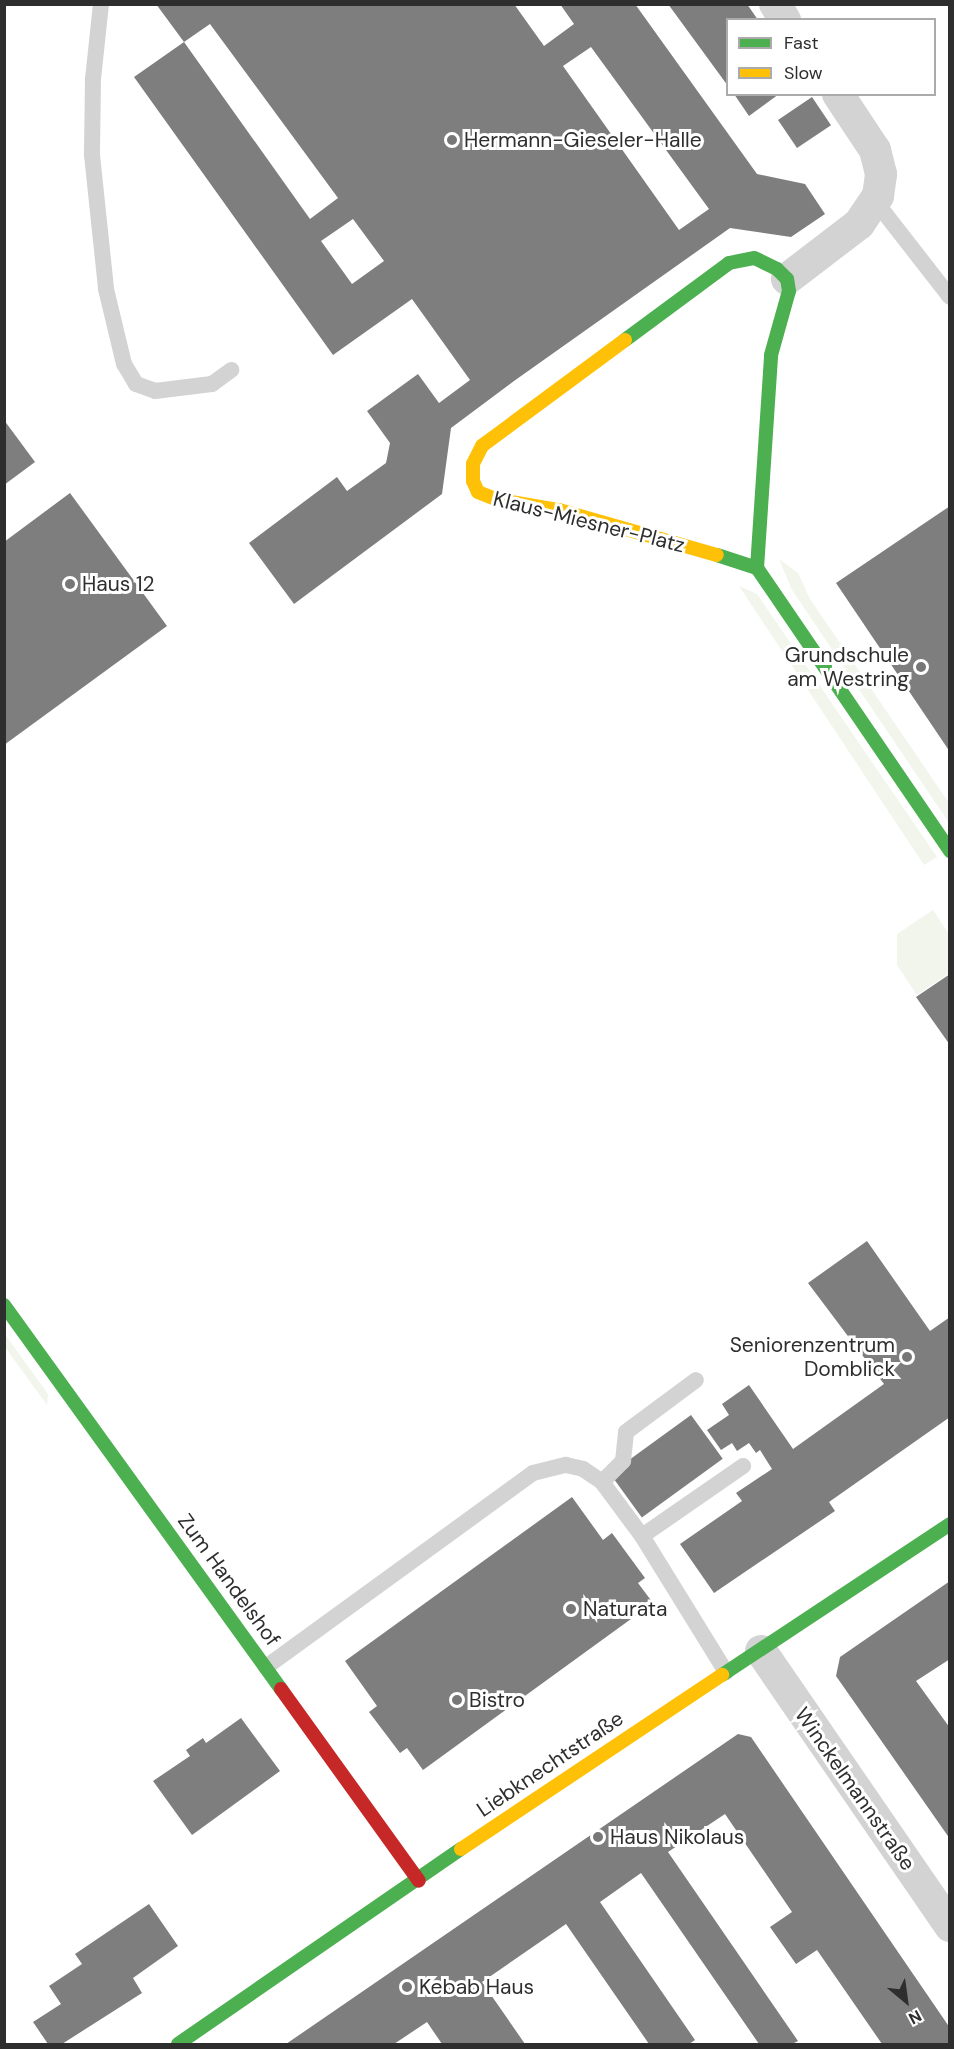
<!DOCTYPE html>
<meta charset="utf-8">
<style>
body{margin:0}
#map{position:relative;width:954px;height:2049px;overflow:hidden;background:#fff;font-family:"DM Sans",sans-serif}
div>[style]{position:absolute}
.green>*{inset:0;background:#f1f5eb}
.building>*{inset:0;background:#7e7e7e;transform-origin:0 0}
.lane>*{height:16px;margin:-8px;padding:0 8px;transform-origin:8px;border-radius:8px;background:#d3d3d3}
.street>*{height:32px;margin:-16px;padding:0 16px;transform-origin:16px;border-radius:16px;background:#d3d3d3}
.fast>*{height:14px;margin:-7px;padding:0 7px;transform-origin:7px;border-radius:7px;background:#4caf50}
.slow>*{height:14px;margin:-7px;padding:0 7px;transform-origin:7px;border-radius:7px;background:#ffc107}
.jam>*{height:14px;margin:-7px;padding:0 7px;transform-origin:7px;border-radius:7px;background:#c62828}
.dots>*{width:16px;height:16px;translate:-50% -50%;box-sizing:border-box;border:3px solid #fff;border-radius:50%}
span{translate:-50% -50%;white-space:nowrap;text-align:center;line-height:1.15;-webkit-text-stroke:6px #fff;paint-order:stroke}
.poi-label{font-size:21px;color:#2e2e2e}
.left{translate:0 -50%;text-align:left}
.right{translate:-100% -50%;text-align:right}
.street-label{font-size:21px;color:#2e2e2e}
.frame{position:absolute;inset:0;border:6px solid #2e2e2e;pointer-events:none}
.legend{position:absolute;left:726px;top:18px;width:210px;height:78px;box-sizing:border-box;background:#fff;border:2px solid #ababab;margin:0;padding:8px 10px;list-style:none;font-size:18px;color:#2e2e2e}
.legend li{display:flex;align-items:center;gap:12px;height:30px}
.legend b{width:30px;border:2px solid #ababab}
.north{position:absolute;left:876px;top:1971px;width:60px;height:60px;-webkit-text-stroke:4px #fff;paint-order:stroke;rotate:151deg;font-size:16px;font-weight:700;line-height:24px;text-align:center;color:#2e2e2e}
.north::after{content:'';display:block;margin:auto;width:21px;height:27px;background:#2e2e2e;clip-path:polygon(50% 0,100% 100%,50% 72%,0 100%)}
</style>
<div id="map">
<div class="green">
<div style="clip-path:polygon(779px 559px,798px 573px,810px 599px,949px 803px,949px 823px,792px 590px)"></div>
<div style="clip-path:polygon(739px 586px,757px 594px,937px 857px,924px 865px)"></div>
<div style="clip-path:polygon(933px 910px,949px 934px,949px 973px,917px 995px,897px 965px,897px 934px)"></div>
<div style="clip-path:polygon(4px 1333px,48px 1394px,47px 1405px,5px 1347px)"></div>
</div>
<div class="building">
<div style="clip-path:polygon(evenodd,156px 4px,514px 4px,544px 46px,574px 24px,560px 4px,635px 4px,757px 174px,805px 184px,825px 214px,791px 237px,730px 228px,514px 381px,451px 428px,442px 494px,294px 604px,249px 543px,337px 477px,347px 491px,386px 463px,390px 443px,367px 411px,418px 374px,439px 403px,470px 380px,412px 299px,333px 355px,134px 77px,184px 42px,310px 219px,338px 198px,210px 24px,184px 42px,156px 4px,591px 47px,709px 209px,679px 230px,563px 66px,591px 47px,156px 4px,353px 219px,384px 261px,352px 284px,321px 241px,353px 219px)"></div>
<div style="clip-path:polygon(668px 4px,747px 4px,758px 20px,728px 20px,728px 86px)"></div>
<div style="clip-path:polygon(734px 94px,779px 94px,749px 116px)"></div>
<div style="left:812px;top:97px;width:34px;height:41px;rotate:56deg"></div>
<div style="clip-path:polygon(4px 420px,35px 462px,4px 485px)"></div>
<div style="clip-path:polygon(70px 493px,167px 626px,4px 745px,4px 542px)"></div>
<div style="clip-path:polygon(950px 506px,950px 752px,836px 583px)"></div>
<div style="clip-path:polygon(950px 974px,950px 1045px,916px 997px)"></div>
<div style="clip-path:polygon(867px 1241px,930px 1331px,950px 1317px,950px 1417px,829px 1502px,835px 1511px,714px 1593px,680px 1544px,742px 1501px,736px 1493px,772px 1469px,760px 1450px,756px 1453px,749px 1443px,737px 1451px,732px 1443px,721px 1450px,707px 1430px,729px 1415px,722px 1404px,749px 1385px,793px 1449px,884px 1384px,808px 1283px)"></div>
<div style="left:691px;top:1415px;width:54px;height:100px;rotate:54deg"></div>
<div style="clip-path:polygon(572px 1497px,603px 1540px,612px 1533px,645px 1578px,638px 1583px,653px 1603px,423px 1770px,407px 1748px,400px 1753px,369px 1712px,377px 1706px,345px 1661px)"></div>
<div style="clip-path:polygon(950px 1581px,950px 1659px,916px 1681px,950px 1728px,950px 1839px,836px 1676px,840px 1657px)"></div>
<div style="clip-path:polygon(241px 1718px,280px 1771px,192px 1835px,153px 1781px,190px 1756px,186px 1750px,203px 1738px,206px 1743px)"></div>
<div style="clip-path:polygon(738px 1734px,751px 1737px,885px 1933px,950px 2028px,950px 2044px,882px 2044px,817px 1950px,796px 1964px,770px 1927px,792px 1912px,725px 1814px,668px 1852px,798px 2041px,792px 2044px,759px 2044px,641px 1873px,600px 1902px,695px 2040px,689px 2044px,649px 2044px,566px 1924px,482px 1982px,525px 2044px,442px 2044px,427px 2022px,394px 2044px,286px 2044px)"></div>
<div style="clip-path:polygon(149px 1904px,178px 1946px,133px 1978px,142px 1993px,62px 2044px,48px 2044px,33px 2022px,61px 2004px,49px 1986px,82px 1964px,75px 1954px)"></div>
</div>
<div class="lane">
<div style="left:101px;top:4px;width:75px;rotate:96.1deg"></div>
<div style="left:93px;top:79px;width:76px;rotate:90.8deg"></div>
<div style="left:92px;top:155px;width:135px;rotate:84deg"></div>
<div style="left:106px;top:289px;width:77px;rotate:76.5deg"></div>
<div style="left:124px;top:364px;width:23px;rotate:59deg"></div>
<div style="left:136px;top:384px;width:20px;rotate:20deg"></div>
<div style="left:155px;top:391px;width:57px;rotate:-7deg"></div>
<div style="left:212px;top:384px;width:24px;rotate:-36deg"></div>
<div style="left:876px;top:202px;width:120px;rotate:52.1deg"></div>
<div style="left:602px;top:1482px;width:30px;rotate:-45deg"></div>
<div style="left:623px;top:1461px;width:29px;rotate:-84deg"></div>
<div style="left:626px;top:1432px;width:87px;rotate:-36.6deg"></div>
<div style="left:642px;top:1536px;width:123px;rotate:-34.7deg"></div>
<div style="left:266px;top:1667px;width:330px;rotate:-36deg"></div>
<div style="left:533px;top:1473px;width:34px;rotate:-14deg"></div>
<div style="left:566px;top:1465px;width:17px;rotate:13deg"></div>
<div style="left:583px;top:1469px;width:23px;rotate:34deg"></div>
<div style="left:602px;top:1482px;width:67px;rotate:53.5deg"></div>
<div style="left:642px;top:1536px;width:160px;rotate:58.3deg"></div>
</div>
<div class="street">
<div style="left:775px;top:4px;width:19px;rotate:58deg"></div>
<div style="left:787px;top:279px;width:91px;rotate:-37.4deg"></div>
<div style="left:859px;top:224px;width:34px;rotate:-56deg"></div>
<div style="left:878px;top:196px;width:22px;rotate:-82deg"></div>
<div style="left:881px;top:174px;width:25px;rotate:-104deg"></div>
<div style="left:875px;top:150px;width:67px;rotate:-123.5deg"></div>
<div style="left:761px;top:1651px;width:334px;rotate:55.5deg"></div>
</div>
<div class="fast">
<div style="left:625px;top:340px;width:129px;rotate:-36.5deg"></div>
<div style="left:729px;top:263px;width:25px;rotate:-11deg"></div>
<div style="left:717px;top:555px;width:42px;rotate:18deg"></div>
<div style="left:757px;top:568px;width:213px;rotate:-86.2deg"></div>
<div style="left:771px;top:355px;width:66px;rotate:-74.3deg"></div>
<div style="left:789px;top:291px;width:12px;rotate:-99deg"></div>
<div style="left:787px;top:279px;width:14px;rotate:-135deg"></div>
<div style="left:777px;top:269px;width:25px;rotate:-154deg"></div>
<div style="left:757px;top:568px;width:343px;rotate:55.7deg"></div>
<div style="left:4px;top:1305px;width:473px;rotate:54.2deg"></div>
<div style="left:722px;top:1675px;width:273px;rotate:-33.5deg"></div>
<div style="left:178px;top:2044px;width:344px;rotate:-34.6deg"></div>
</div>
<div class="slow">
<div style="left:625px;top:340px;width:178px;rotate:143.5deg"></div>
<div style="left:482px;top:446px;width:20px;rotate:117deg"></div>
<div style="left:473px;top:464px;width:17px;rotate:90deg"></div>
<div style="left:473px;top:481px;width:12px;rotate:66deg"></div>
<div style="left:478px;top:492px;width:18px;rotate:22deg"></div>
<div style="left:495px;top:499px;width:65px;rotate:9.8deg"></div>
<div style="left:559px;top:510px;width:164px;rotate:15.9deg"></div>
<div style="left:461px;top:1849px;width:314px;rotate:-33.7deg"></div>
</div>
<div class="jam">
<div style="left:281px;top:1689px;width:236px;rotate:54.3deg"></div>
</div>
<div class="dots">
<div style="left:452px;top:140px;background:#777"></div>
<div style="left:70px;top:584px;background:#777"></div>
<div style="left:921px;top:667px;background:#777"></div>
<div style="left:907px;top:1357px;background:#777"></div>
<div style="left:571px;top:1609px;background:#777"></div>
<div style="left:457px;top:1700px;background:#777"></div>
<div style="left:598px;top:1837px;background:#777"></div>
<div style="left:407px;top:1987px;background:#777"></div>
</div>
<div class="poi-label">
<span class="left" style="left:464px;top:140px">Hermann-Gieseler-Halle</span>
<span class="left" style="left:82px;top:584px">Haus 12</span>
<span class="right" style="left:909px;top:667px">Grundschule<br>am Westring</span>
<span class="right" style="left:895px;top:1357px">Seniorenzentrum<br>Domblick</span>
<span class="left" style="left:583px;top:1609px">Naturata</span>
<span class="left" style="left:469px;top:1700px">Bistro</span>
<span class="left" style="left:610px;top:1837px">Haus Nikolaus</span>
<span class="left" style="left:419px;top:1987px">Kebab Haus</span>
</div>
<div class="street-label">
<span style="left:589px;top:522px;rotate:14deg">Klaus-Miesner-Platz</span>
<span style="left:229px;top:1580px;rotate:54deg">Zum Handelshof</span>
<span style="left:550px;top:1764px;rotate:-34deg">Liebknechtstraße</span>
<span style="left:855px;top:1789px;rotate:55deg">Winckelmannstraße</span>
</div>
<div class="frame"></div>
<ul class="legend">
<li><b style="height:8px;background:#4caf50"></b>Fast</li>
<li><b style="height:8px;background:#ffc107"></b>Slow</li>
</ul>
<div class="north">N</div>
</div>
